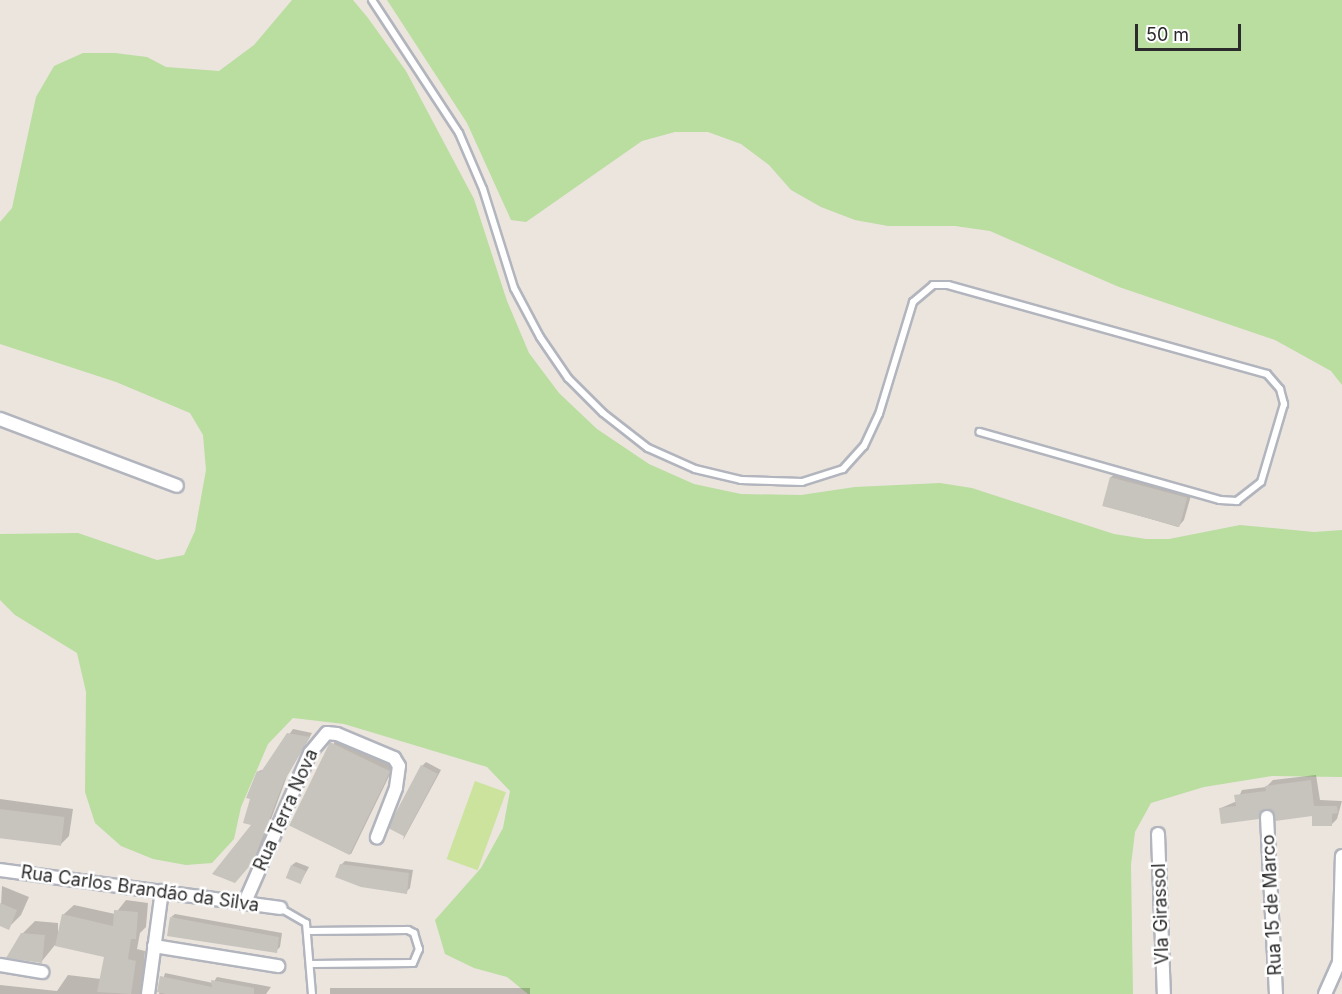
<!DOCTYPE html>
<meta charset="utf-8">
<style>
body{margin:0}
#map{position:relative;width:1342px;height:994px;overflow:hidden;background:#ebe5de;font-family:Inter,sans-serif}
div>[style]{position:absolute}
.green>*{inset:0;background:#badda0}
.pitch>*{inset:0;background:#cbe39d;transform-origin:0 0}
.shadow>*{inset:0;background:#0003;transform-origin:0 0}
.building>*{inset:0;background:#c7c3bd;transform-origin:0 0}
.roads{filter:drop-shadow(2px 0 #b2b5bd) drop-shadow(-2px 0 #b2b5bd) drop-shadow(0 2px #b2b5bd) drop-shadow(0 -2px #b2b5bd)}
.lane>*{height:6px;margin:-3px;padding:0 3px;transform-origin:3px;border-radius:3px;background:#fff}
.street>*{height:12px;margin:-6px;padding:0 6px;transform-origin:6px;border-radius:6px;background:#fff}
span{translate:-50% -50%;white-space:nowrap;text-align:center;line-height:1.15;-webkit-text-stroke:5px #fff;paint-order:stroke}
.street-label{font-size:18px;color:#2b2b2b}
.scale{position:absolute;left:1135px;top:24px;width:106px;height:27px;box-sizing:border-box;border:3px solid #2b2b2b;border-top:0;padding-left:8px;font-size:18px;line-height:21px;white-space:nowrap;color:#2b2b2b;-webkit-text-stroke:4px #fff;paint-order:stroke}
</style>
<div id="map">
<div class="green">
<div style="clip-path:polygon(292px 0,353px 0,368px 18px,406px 71px,474px 199px,507px 301px,529px 353px,559px 393px,597px 429px,649px 464px,694px 484px,741px 494px,801px 495px,855px 487px,940px 483px,972px 488px,1114px 534px,1146px 539px,1169px 539px,1240px 525px,1314px 532px,1342px 530px,1342px 777px,1272px 776px,1204px 787px,1151px 803px,1135px 832px,1131px 865px,1133px 994px,528px 994px,507px 977px,474px 968px,445px 954px,435px 920px,481px 868px,503px 828px,510px 791px,487px 767px,344px 724px,293px 718px,268px 744px,241px 807px,234px 839px,212px 863px,186px 865px,153px 859px,121px 846px,95px 823px,85px 792px,86px 692px,77px 653px,15px 615px,0 600px,0 534px,78px 533px,157px 560px,184px 555px,195px 531px,206px 470px,203px 435px,190px 413px,116px 382px,0 344px,0 222px,12px 208px,36px 97px,54px 66px,83px 53px,115px 53px,147px 57px,166px 67px,219px 71px,254px 45px)"></div>
<div style="clip-path:polygon(387px 0,1342px 0,1342px 385px,1331px 371px,1275px 340px,1119px 287px,990px 231px,955px 226px,888px 226px,855px 220px,821px 207px,791px 190px,769px 165px,741px 144px,708px 132px,675px 132px,642px 141px,526px 222px,511px 220px,467px 123px)"></div>
</div>
<div class="pitch">
<div style="left:475px;top:781px;width:33px;height:83px;rotate:20deg"></div>
</div>
<div class="shadow">
<div style="clip-path:polygon(1118px 471px,1192px 492px,1184px 520px,1178px 527px,1103px 505px,1111px 477px)"></div>
<div style="clip-path:polygon(293px 729px,312px 733px,287px 776px,257px 857px,239px 877px,253px 824px,259px 771px,265px 769px)"></div>
<div style="left:336px;top:739px;width:64px;height:97px;rotate:26deg"></div>
<div style="clip-path:polygon(426px 762px,441px 770px,403px 840px,422px 766px)"></div>
<div style="clip-path:polygon(1316px 775px,1320px 800px,1342px 801px,1337px 819px,1331px 825px,1314px 814px,1267px 808px,1258px 818px,1221px 808px,1237px 801px,1242px 790px,1266px 787px,1273px 780px)"></div>
<div style="clip-path:polygon(0 799px,73px 809px,69px 836px,61px 844px,0 836px)"></div>
<div style="clip-path:polygon(345px 861px,413px 870px,410px 888px,406px 892px,341px 865px)"></div>
<div style="clip-path:polygon(296px 862px,309px 867px,300px 883px,292px 865px)"></div>
<div style="clip-path:polygon(2px 886px,29px 897px,21px 915px,8px 928px,0 925px)"></div>
<div style="clip-path:polygon(126px 900px,148px 903px,146px 927px,140px 933px,137px 949px,145px 951px,142px 994px,0 994px,0 985px,57px 991px,68px 975px,101px 979px,106px 956px,55px 945px,42px 961px,22px 934px,35px 921px,58px 923px,58px 938px,63px 915px,74px 905px,115px 914px)"></div>
<div style="clip-path:polygon(175px 914px,282px 933px,280px 947px,276px 951px,171px 917px)"></div>
<div style="clip-path:polygon(165px 973px,213px 983px,217px 977px,271px 987px,266px 994px,159px 994px)"></div>
<div style="left:330px;top:988px;width:200px;height:8px"></div>
</div>
<div class="building">
<div style="left:1110px;top:477px;width:80px;height:30px;rotate:15deg"></div>
<div style="clip-path:polygon(287px 733px,310px 737px,284px 781px,253px 862px,235px 883px,212px 874px,251px 825px,243px 823px,250px 799px,246px 798px,257px 771px,261px 772px)"></div>
<div style="left:330px;top:742px;width:67px;height:93px;rotate:26deg"></div>
<div style="left:421px;top:765px;width:19px;height:71px;rotate:28deg"></div>
<div style="clip-path:polygon(1311px 780px,1314px 806px,1337px 806px,1338px 813px,1332px 814px,1332px 826px,1312px 826px,1312px 816px,1275px 821px,1274px 812px,1267px 809px,1260px 813px,1259px 819px,1221px 824px,1219px 808px,1236px 806px,1234px 795px,1266px 791px,1265px 786px)"></div>
<div style="left:0;top:809px;width:65px;height:29px;rotate:7deg"></div>
<div style="clip-path:polygon(340px 864px,409px 873px,407px 894px,361px 887px,335px 877px)"></div>
<div style="left:291px;top:865px;width:16px;height:14px;rotate:22deg"></div>
<div style="clip-path:polygon(0 903px,17px 910px,9px 930px,0 926px)"></div>
<div style="clip-path:polygon(114px 910px,138px 912px,136px 939px,131px 939px,128px 959px,136px 961px,131px 994px,97px 992px,104px 957px,55px 946px,62px 914px,113px 926px)"></div>
<div style="clip-path:polygon(170px 917px,279px 937px,277px 953px,167px 936px)"></div>
<div style="clip-path:polygon(21px 933px,45px 935px,42px 963px,6px 958px)"></div>
<div style="clip-path:polygon(160px 976px,212px 987px,211px 980px,254px 988px,254px 994px,166px 994px,157px 992px)"></div>
</div>
<div class="roads">
<div class="lane">
<div style="left:372px;top:0;width:159px;rotate:56.8deg"></div>
<div style="left:459px;top:133px;width:61px;rotate:66.8deg"></div>
<div style="left:483px;top:189px;width:104px;rotate:72.6deg"></div>
<div style="left:514px;top:288px;width:55px;rotate:62deg"></div>
<div style="left:540px;top:337px;width:50px;rotate:55.7deg"></div>
<div style="left:568px;top:378px;width:49px;rotate:45deg"></div>
<div style="left:603px;top:413px;width:57px;rotate:37.9deg"></div>
<div style="left:648px;top:448px;width:51px;rotate:24.1deg"></div>
<div style="left:695px;top:469px;width:47px;rotate:13.4deg"></div>
<div style="left:741px;top:480px;width:61px;rotate:1.9deg"></div>
<div style="left:802px;top:482px;width:43px;rotate:-17.6deg"></div>
<div style="left:843px;top:469px;width:31px;rotate:-48deg"></div>
<div style="left:864px;top:446px;width:35px;rotate:-65deg"></div>
<div style="left:879px;top:414px;width:117px;rotate:-73.1deg"></div>
<div style="left:913px;top:302px;width:26px;rotate:-40deg"></div>
<div style="left:933px;top:285px;width:15px"></div>
<div style="left:948px;top:285px;width:331px;rotate:15.6deg"></div>
<div style="left:1267px;top:374px;width:20px;rotate:49deg"></div>
<div style="left:1280px;top:389px;width:16px;rotate:75deg"></div>
<div style="left:1284px;top:404px;width:81px;rotate:106.4deg"></div>
<div style="left:1261px;top:482px;width:31px;rotate:142deg"></div>
<div style="left:1237px;top:501px;width:17px;rotate:-177deg"></div>
<div style="left:1220px;top:500px;width:250px;rotate:-164.2deg"></div>
<div style="left:280px;top:908px;width:30px;rotate:30deg"></div>
<div style="left:306px;top:923px;width:71px;rotate:85.2deg"></div>
<div style="left:309px;top:931px;width:99px;rotate:-0.6deg"></div>
<div style="left:408px;top:930px;width:7px;rotate:27deg"></div>
<div style="left:414px;top:933px;width:17px;rotate:73deg"></div>
<div style="left:419px;top:949px;width:15px;rotate:113deg"></div>
<div style="left:413px;top:963px;width:101px;rotate:179.4deg"></div>
</div>
<div class="street">
<div style="left:0;top:419px;width:189px;rotate:20.7deg"></div>
<div style="left:1267px;top:817px;width:177px;rotate:87.1deg"></div>
<div style="left:1158px;top:834px;width:160px;rotate:87.9deg"></div>
<div style="left:0;top:870px;width:283px;rotate:7.7deg"></div>
<div style="left:245px;top:902px;width:163px;rotate:-66.4deg"></div>
<div style="left:310px;top:753px;width:26px;rotate:-50deg"></div>
<div style="left:327px;top:733px;width:10px;rotate:6deg"></div>
<div style="left:337px;top:734px;width:62px;rotate:22.8deg"></div>
<div style="left:394px;top:758px;width:9px;rotate:58deg"></div>
<div style="left:399px;top:766px;width:22px;rotate:98deg"></div>
<div style="left:396px;top:788px;width:53px;rotate:111.2deg"></div>
<div style="left:154px;top:946px;width:126px;rotate:9.2deg"></div>
<div style="left:0;top:965px;width:43px;rotate:9.5deg"></div>
<div style="left:148px;top:994px;width:104px;rotate:-82.3deg"></div>
<div style="left:1325px;top:994px;width:35px;rotate:-66deg"></div>
<div style="left:1339px;top:962px;width:106px;rotate:-88.4deg"></div>
</div>
</div>
<div class="street-label">
<span style="left:286px;top:810px;rotate:-66deg">Rua Terra Nova</span>
<span style="left:140px;top:889px;rotate:8deg">Rua Carlos Brandão da Silva</span>
<span style="left:1272px;top:905px;rotate:-93deg">Rua 15 de Marco</span>
<span style="left:1161px;top:914px;rotate:-92deg">VIa Girassol</span>
</div>
<div class="scale">50 m</div>
</div>
